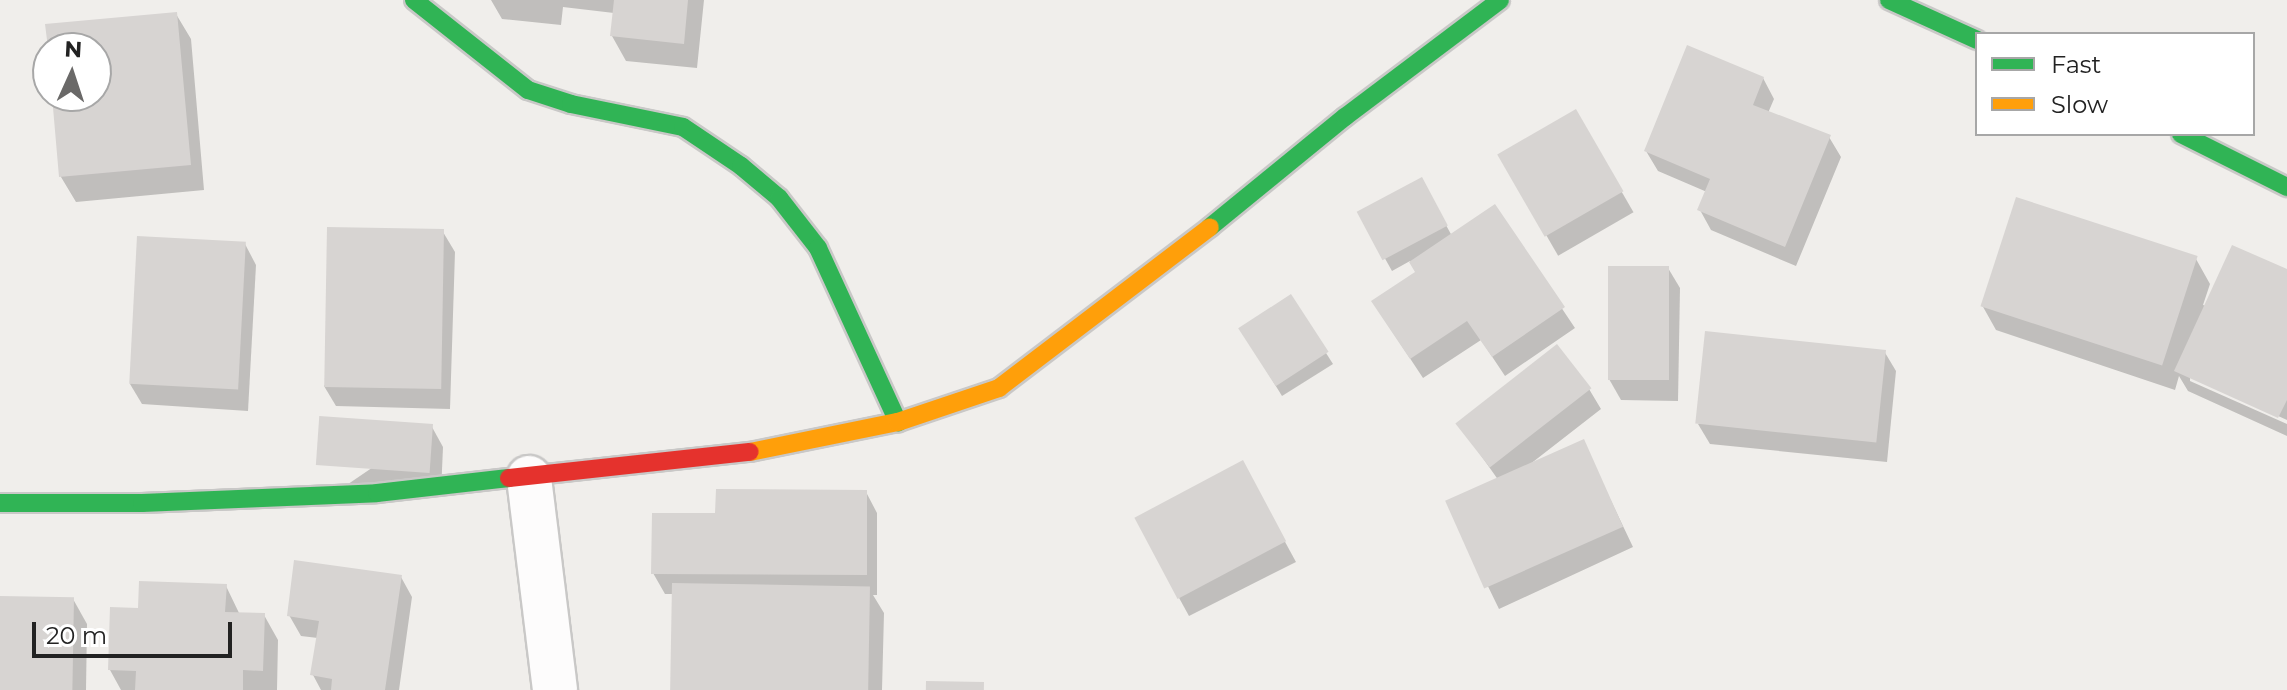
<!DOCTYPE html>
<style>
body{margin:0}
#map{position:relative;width:2287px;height:690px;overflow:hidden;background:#f0eeeb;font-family:Montserrat,sans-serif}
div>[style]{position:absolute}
.shadow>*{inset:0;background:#0003;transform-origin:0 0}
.building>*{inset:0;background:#d7d4d2;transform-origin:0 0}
.roads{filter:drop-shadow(2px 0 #c9c8c7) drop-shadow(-2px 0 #c9c8c7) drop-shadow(0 2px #c9c8c7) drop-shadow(0 -2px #c9c8c7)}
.street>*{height:44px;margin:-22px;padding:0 22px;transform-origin:22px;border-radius:22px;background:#fdfcfc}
.fast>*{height:18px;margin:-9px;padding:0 9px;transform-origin:9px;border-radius:9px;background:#30b455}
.slow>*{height:18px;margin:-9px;padding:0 9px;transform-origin:9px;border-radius:9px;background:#ff9f0a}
.jam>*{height:18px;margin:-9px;padding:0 9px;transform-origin:9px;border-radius:9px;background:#e5322d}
span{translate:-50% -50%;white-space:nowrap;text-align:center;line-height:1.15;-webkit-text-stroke:6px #fff;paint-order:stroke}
.legend{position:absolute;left:1975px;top:32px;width:280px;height:104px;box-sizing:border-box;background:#fff;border:2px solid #a7a7a7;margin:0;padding:10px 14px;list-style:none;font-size:24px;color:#222}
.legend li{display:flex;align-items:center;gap:16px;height:40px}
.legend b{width:40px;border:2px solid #a7a7a7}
.north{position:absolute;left:32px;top:32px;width:80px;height:80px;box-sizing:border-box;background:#fff;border:2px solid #a7a7a7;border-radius:50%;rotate:3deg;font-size:22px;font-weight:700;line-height:32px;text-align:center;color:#222}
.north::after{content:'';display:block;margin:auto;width:28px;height:36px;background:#6a6968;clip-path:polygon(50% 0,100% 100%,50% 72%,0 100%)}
.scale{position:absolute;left:32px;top:622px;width:200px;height:36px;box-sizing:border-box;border:4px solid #222;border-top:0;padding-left:10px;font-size:24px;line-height:28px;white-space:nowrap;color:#222;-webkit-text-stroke:6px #fff;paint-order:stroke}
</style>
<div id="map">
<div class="shadow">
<div style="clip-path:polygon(491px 0,704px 0,697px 68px,626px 61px,612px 36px,614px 13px,563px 7px,561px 25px,502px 19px)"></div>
<div style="clip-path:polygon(176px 14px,191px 39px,204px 190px,76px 202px,61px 177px,54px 96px,96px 96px,96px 48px,50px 48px)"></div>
<div style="clip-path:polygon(1763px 78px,1774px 99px,1768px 113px,1829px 137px,1841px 157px,1796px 266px,1711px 230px,1700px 210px,1707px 192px,1658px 171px,1646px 151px)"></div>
<div style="left:1575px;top:111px;width:117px;height:87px;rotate:60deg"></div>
<div style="clip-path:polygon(1421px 180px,1452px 236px,1494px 207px,1575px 328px,1505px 376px,1481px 340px,1423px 378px,1386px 322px,1417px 273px,1410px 261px,1392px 271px,1359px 212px)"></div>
<div style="clip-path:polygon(443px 232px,455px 252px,450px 409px,336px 406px,324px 386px)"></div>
<div style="clip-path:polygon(245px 244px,256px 265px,248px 411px,142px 404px,130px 384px)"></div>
<div style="clip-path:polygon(2196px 259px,2210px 284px,2203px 305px,2206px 306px,2287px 271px,2287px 420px,2190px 376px,2190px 381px,2287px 424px,2287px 436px,2188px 391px,2179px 376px,2175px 390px,1996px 330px,1982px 305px)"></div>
<div style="clip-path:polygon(1668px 268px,1680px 288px,1678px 401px,1621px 400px,1609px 379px)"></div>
<div style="clip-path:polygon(1247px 339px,1326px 353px,1333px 364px,1282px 396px)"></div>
<div style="clip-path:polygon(1884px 351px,1896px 371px,1887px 462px,1710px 444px,1698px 424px)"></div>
<div style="clip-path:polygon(1589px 389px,1601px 409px,1529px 465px,1583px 442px,1633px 547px,1499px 609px,1448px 504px,1499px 481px,1458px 423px)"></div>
<div style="clip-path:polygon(432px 427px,443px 447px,441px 493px,332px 495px)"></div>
<div style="clip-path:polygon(1253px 483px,1296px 562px,1189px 616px,1178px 596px)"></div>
<div style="clip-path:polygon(866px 492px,877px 513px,877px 595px,873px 595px,884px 613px,882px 690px,672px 690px,674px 594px,665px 594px,653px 573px,717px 515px)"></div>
<div style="clip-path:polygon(401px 577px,412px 597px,399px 690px,321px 690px,313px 675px,318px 638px,301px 636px,289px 615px)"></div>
<div style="clip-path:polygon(226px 586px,240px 615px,264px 615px,278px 640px,277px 690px,121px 690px,110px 670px,140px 610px)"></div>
<div style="clip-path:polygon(0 598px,73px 599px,87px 624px,86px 690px,0 690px)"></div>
</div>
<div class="building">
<div style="clip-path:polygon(614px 0,688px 0,684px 44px,610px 36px)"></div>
<div style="clip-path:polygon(177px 12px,191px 165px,59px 177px,52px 96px,96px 96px,96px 48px,48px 48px,45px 24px)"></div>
<div style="clip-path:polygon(1687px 45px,1764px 77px,1753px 105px,1831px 135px,1785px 247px,1697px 210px,1710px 179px,1644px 151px)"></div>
<div style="left:1576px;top:109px;width:95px;height:91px;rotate:60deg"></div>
<div style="left:1422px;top:177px;width:55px;height:74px;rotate:62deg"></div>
<div style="left:2016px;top:197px;width:191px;height:115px;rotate:18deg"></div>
<div style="clip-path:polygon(1495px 204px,1565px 307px,1492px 357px,1467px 321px,1410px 359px,1371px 301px,1415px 272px,1409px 262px)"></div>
<div style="left:327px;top:227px;width:117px;height:160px;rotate:1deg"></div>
<div style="left:137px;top:236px;width:109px;height:148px;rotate:3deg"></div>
<div style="clip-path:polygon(2232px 245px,2287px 269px,2287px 400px,2278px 418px,2174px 371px)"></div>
<div style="left:1608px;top:266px;width:61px;height:114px"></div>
<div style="left:1291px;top:294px;width:69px;height:63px;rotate:57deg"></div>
<div style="left:1705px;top:331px;width:182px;height:93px;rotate:6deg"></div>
<div style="left:1557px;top:344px;width:56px;height:129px;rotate:52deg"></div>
<div style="left:433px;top:424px;width:49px;height:114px;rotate:94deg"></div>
<div style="left:1584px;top:439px;width:96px;height:152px;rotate:66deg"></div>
<div style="left:1243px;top:460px;width:92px;height:123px;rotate:62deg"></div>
<div style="clip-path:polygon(716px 489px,867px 490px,867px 575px,651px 574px,652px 513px,715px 513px)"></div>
<div style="clip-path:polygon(294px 560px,402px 575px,385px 690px,331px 690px,332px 679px,310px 675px,319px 621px,287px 616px)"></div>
<div style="clip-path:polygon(139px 581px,227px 584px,225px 612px,265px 613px,263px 671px,243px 670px,243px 690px,135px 690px,136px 671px,108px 670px,110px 607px,138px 608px)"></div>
<div style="left:672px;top:583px;width:198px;height:107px;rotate:1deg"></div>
<div style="left:0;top:596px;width:74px;height:94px;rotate:1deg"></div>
<div style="left:926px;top:681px;width:58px;height:9px;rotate:1deg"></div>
</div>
<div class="roads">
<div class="street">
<div style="left:529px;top:478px;width:214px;rotate:83deg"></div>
</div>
<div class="fast">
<div style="left:414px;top:0;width:145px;rotate:38.3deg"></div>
<div style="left:528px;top:90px;width:45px;rotate:18deg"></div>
<div style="left:571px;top:104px;width:114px;rotate:11.6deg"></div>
<div style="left:683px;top:127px;width:70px;rotate:33.9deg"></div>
<div style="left:741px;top:166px;width:50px;rotate:40.1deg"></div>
<div style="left:779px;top:198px;width:63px;rotate:52deg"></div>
<div style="left:818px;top:248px;width:192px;rotate:65.3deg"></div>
<div style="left:1889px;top:0;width:97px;rotate:24.4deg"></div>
<div style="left:2181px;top:134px;width:119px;rotate:26.6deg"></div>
<div style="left:1210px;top:227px;width:174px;rotate:-39.2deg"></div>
<div style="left:1345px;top:117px;width:194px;rotate:-37deg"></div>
<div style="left:0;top:503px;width:142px"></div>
<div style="left:142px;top:503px;width:235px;rotate:-2.4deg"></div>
<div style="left:377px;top:493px;width:133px;rotate:-6.5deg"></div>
</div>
<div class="slow">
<div style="left:750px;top:452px;width:151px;rotate:-11.5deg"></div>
<div style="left:898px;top:422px;width:107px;rotate:-18.6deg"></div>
<div style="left:999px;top:388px;width:265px;rotate:-37.3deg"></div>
</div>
<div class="jam">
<div style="left:509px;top:478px;width:242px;rotate:-6.2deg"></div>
</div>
</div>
<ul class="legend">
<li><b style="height:10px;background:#30b455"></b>Fast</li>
<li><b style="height:10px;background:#ff9f0a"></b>Slow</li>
</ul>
<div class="north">N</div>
<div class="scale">20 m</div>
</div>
